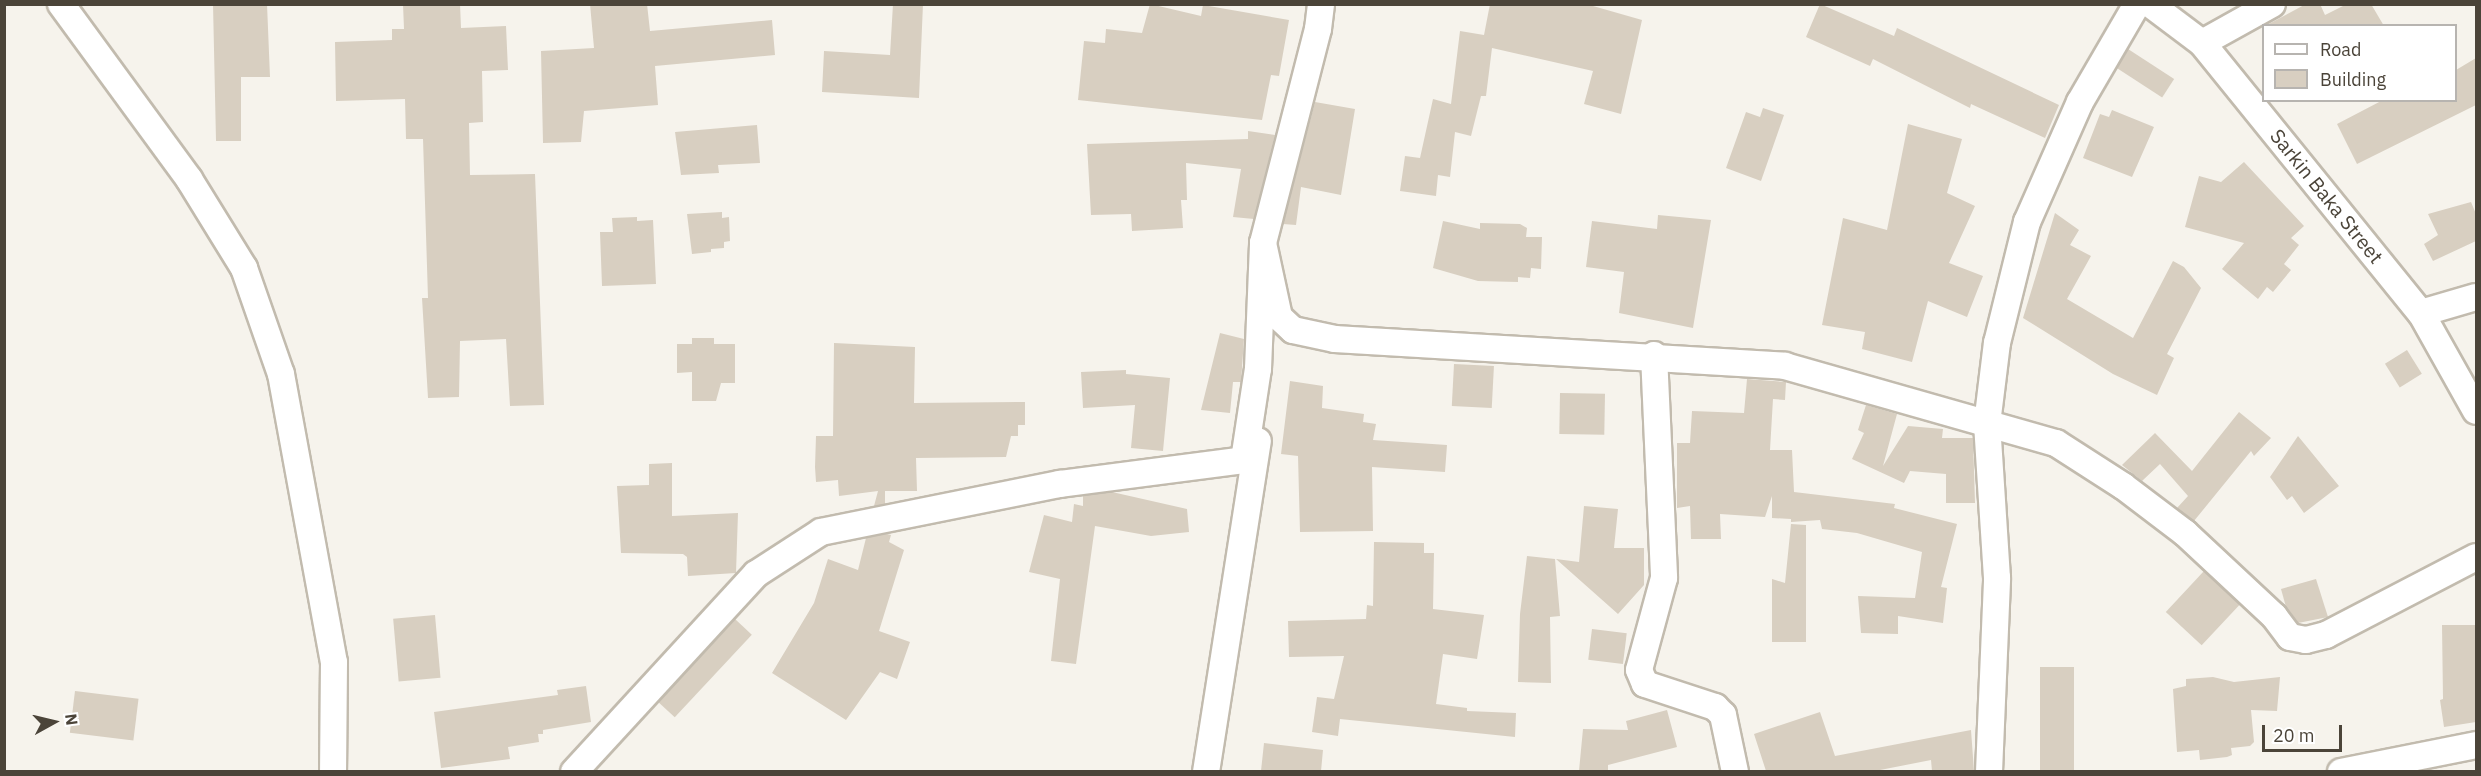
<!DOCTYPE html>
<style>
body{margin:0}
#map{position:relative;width:2481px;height:776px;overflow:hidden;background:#f6f3ec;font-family:"IBM Plex Sans",sans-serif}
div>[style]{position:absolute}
.building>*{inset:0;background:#d8cfc1;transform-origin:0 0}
.roads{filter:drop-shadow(2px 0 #c2bbae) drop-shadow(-2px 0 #c2bbae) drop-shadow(0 2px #c2bbae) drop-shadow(0 -2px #c2bbae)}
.minor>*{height:26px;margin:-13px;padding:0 13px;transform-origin:13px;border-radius:13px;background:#fff}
span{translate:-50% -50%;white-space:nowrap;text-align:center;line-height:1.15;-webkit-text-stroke:5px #fff;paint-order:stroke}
.street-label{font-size:20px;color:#4b4439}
.frame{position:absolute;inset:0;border:6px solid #4b4439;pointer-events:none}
.legend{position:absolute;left:2262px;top:24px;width:195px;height:78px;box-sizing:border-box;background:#fff;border:2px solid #b7b4b0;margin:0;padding:8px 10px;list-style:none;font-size:18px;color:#4b4439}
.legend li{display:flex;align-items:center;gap:12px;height:30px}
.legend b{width:30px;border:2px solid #b7b4b0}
.north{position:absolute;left:24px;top:692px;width:60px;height:60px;-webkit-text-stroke:4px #fff;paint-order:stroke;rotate:82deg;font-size:16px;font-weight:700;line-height:24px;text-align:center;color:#4b4439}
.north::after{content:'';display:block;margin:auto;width:21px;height:27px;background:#4b4439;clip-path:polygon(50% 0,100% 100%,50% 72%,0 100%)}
.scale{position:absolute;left:2262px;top:725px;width:80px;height:27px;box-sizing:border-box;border:3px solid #4b4439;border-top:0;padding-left:8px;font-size:18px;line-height:21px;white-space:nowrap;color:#4b4439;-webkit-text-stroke:4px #fff;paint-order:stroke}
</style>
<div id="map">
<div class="building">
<div style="clip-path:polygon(213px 4px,267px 4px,270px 77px,241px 77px,241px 141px,216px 141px)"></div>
<div style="clip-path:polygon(403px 4px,460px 4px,461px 28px,506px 26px,508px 70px,482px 71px,483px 122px,469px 123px,470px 175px,535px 174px,544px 405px,510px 406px,506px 339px,460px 341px,459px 397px,428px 398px,422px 298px,428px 298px,423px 139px,406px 139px,405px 99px,336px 101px,335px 42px,392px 40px,392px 29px,404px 29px)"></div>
<div style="clip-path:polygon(590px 4px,647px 4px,650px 31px,772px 20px,775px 55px,655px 66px,658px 105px,584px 111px,581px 142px,543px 143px,541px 51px,594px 48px)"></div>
<div style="clip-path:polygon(893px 4px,923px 4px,919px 98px,822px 92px,824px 51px,890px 55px)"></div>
<div style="clip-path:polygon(1150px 4px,1201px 16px,1203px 5px,1289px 20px,1279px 76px,1271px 75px,1262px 120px,1078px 100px,1084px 41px,1105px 43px,1106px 29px,1142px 33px)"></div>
<div style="clip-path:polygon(1490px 4px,1586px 4px,1642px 20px,1621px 114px,1584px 104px,1593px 71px,1492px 48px,1486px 96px,1481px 96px,1471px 136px,1455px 132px,1450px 177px,1438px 175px,1436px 196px,1400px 191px,1405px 156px,1420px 158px,1433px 99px,1451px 104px,1460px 31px,1484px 35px)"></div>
<div style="clip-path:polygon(1820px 4px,1894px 36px,1897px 28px,2059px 105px,2045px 138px,1971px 104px,1970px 108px,1873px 59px,1870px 66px,1806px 37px)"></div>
<div style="clip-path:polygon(2306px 4px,2320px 4px,2325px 15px,2347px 4px,2371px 4px,2384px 26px,2265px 26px)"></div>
<div style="left:2128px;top:49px;width:55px;height:22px;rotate:33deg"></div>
<div style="clip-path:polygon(2476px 58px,2476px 105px,2357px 164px,2337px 124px,2383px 100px,2456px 100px,2456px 70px)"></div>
<div style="clip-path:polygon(1315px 102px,1355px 109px,1341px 195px,1301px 187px,1296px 225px,1283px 224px)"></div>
<div style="clip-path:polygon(1763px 108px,1784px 115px,1761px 181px,1726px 168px,1746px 112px,1760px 117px)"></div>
<div style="clip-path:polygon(2112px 110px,2154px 127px,2132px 177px,2083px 158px,2100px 114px,2109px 117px)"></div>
<div style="clip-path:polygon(1908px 124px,1962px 139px,1947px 193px,1975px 206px,1949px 263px,1983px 276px,1967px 317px,1928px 301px,1912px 362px,1862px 349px,1865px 332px,1822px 325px,1843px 218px,1887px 230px)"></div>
<div style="clip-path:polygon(757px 125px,760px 163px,718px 165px,719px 173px,681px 175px,675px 132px)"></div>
<div style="clip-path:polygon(1248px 131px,1275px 135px,1254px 219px,1233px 217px,1241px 169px,1186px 163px,1187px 200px,1181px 200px,1183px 228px,1132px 231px,1131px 214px,1091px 215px,1087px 144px,1248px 139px)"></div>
<div style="clip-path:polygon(2244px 162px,2304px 226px,2291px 238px,2299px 245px,2284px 264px,2291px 270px,2273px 292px,2267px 287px,2258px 299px,2222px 269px,2244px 243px,2185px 227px,2199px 176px,2221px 182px)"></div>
<div style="clip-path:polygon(2471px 202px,2476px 214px,2476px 241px,2433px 261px,2424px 244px,2438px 235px,2428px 214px)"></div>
<div style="clip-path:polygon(722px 212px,722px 218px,729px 217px,730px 241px,724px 242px,724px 248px,711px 249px,711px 252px,692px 254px,687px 214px)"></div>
<div style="clip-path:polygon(2055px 213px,2079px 230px,2070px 245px,2091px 256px,2067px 299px,2133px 338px,2173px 261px,2184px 267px,2201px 288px,2167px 354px,2174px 358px,2157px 395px,2113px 374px,2023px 318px)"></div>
<div style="clip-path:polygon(1658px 215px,1711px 220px,1693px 328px,1619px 313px,1624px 272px,1586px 267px,1592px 221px,1657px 229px)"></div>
<div style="clip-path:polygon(637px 217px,637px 221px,653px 220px,656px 284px,602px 286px,600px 232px,613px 232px,612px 218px)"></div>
<div style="clip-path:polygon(1443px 221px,1480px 229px,1480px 223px,1520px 224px,1527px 228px,1526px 237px,1542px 237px,1541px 269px,1531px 268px,1530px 278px,1518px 277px,1518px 282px,1478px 281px,1433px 268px)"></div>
<div style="clip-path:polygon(1220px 333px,1244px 339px,1241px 382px,1233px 382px,1230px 413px,1201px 410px)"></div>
<div style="clip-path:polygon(692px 338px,714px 338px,714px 344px,735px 344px,735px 383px,721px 383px,716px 401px,692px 401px,692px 372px,677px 373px,677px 344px,692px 344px)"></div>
<div style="clip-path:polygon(834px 343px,915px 347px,914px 403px,1025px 402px,1025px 425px,1018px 425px,1018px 436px,1011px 436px,1006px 457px,916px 458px,917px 491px,885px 491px,885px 504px,874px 506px,878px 491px,839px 496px,838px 480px,816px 482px,815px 467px,816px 436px,833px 436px)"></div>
<div style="left:2407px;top:350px;width:28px;height:26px;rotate:58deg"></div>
<div style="left:1454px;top:364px;width:40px;height:42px;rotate:3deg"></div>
<div style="clip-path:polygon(1126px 370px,1126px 374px,1170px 378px,1163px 451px,1131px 448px,1135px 405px,1083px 408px,1081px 372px)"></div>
<div style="clip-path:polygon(1747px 379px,1786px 382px,1785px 400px,1773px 399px,1770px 450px,1792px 450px,1794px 492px,1895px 504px,1894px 508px,1957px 524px,1941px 587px,1947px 588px,1943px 623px,1898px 616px,1898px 634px,1861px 633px,1858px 596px,1915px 598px,1922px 552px,1857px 533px,1822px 529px,1820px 520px,1791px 522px,1791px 519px,1772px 518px,1772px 496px,1765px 517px,1720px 514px,1721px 539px,1691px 539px,1690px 506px,1677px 508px,1677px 443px,1690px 443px,1692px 411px,1744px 413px)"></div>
<div style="clip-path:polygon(1290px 381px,1323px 386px,1322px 408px,1364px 414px,1363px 422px,1376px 424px,1373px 440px,1447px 445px,1445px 472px,1372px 467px,1373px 531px,1300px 532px,1298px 456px,1281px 454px)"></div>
<div style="left:1560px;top:393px;width:45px;height:41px;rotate:1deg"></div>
<div style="clip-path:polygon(1866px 405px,1897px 414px,1883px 466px,1908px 426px,1943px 429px,1942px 438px,1973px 438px,1975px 503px,1946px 503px,1946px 474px,1910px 471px,1904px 483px,1852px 459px,1864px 433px,1858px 430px)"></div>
<div style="clip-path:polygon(2239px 412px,2271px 438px,2254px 456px,2251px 451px,2194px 521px,2177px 508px,2188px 496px,2160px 464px,2142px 481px,2122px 465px,2155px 433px,2192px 471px)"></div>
<div style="clip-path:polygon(2298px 436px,2339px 486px,2304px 513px,2292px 496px,2287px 500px,2270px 477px)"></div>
<div style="clip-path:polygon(672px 463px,672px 516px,738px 513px,736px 573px,688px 576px,687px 557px,683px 554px,621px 553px,617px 486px,649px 485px,649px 464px)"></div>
<div style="clip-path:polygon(1112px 492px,1187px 509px,1189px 532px,1151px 536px,1095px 526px,1076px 664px,1051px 661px,1060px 579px,1029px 572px,1044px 515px,1072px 522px,1074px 504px,1083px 506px,1083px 496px)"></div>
<div style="clip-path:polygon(1584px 506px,1618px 509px,1614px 548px,1644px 548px,1644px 585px,1618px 614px,1556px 559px,1579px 562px)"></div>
<div style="clip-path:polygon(1791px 524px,1806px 525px,1806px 642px,1772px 642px,1772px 579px,1785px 583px)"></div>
<div style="clip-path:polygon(887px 534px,891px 535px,889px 542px,904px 550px,879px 631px,910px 642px,897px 679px,880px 672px,846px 720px,772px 673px,814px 603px,828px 559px,858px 570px,866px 538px)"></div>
<div style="clip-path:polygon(1374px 542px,1424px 543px,1424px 553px,1434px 553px,1433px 609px,1484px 615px,1477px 659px,1443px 654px,1436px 704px,1467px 708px,1467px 711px,1516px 713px,1515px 737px,1340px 719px,1338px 736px,1312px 732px,1317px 697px,1334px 699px,1344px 656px,1289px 657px,1288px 621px,1366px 619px,1367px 605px,1373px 606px)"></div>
<div style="clip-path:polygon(1527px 556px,1555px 559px,1560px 616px,1550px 617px,1551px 683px,1518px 682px,1520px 614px)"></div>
<div style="left:2204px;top:571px;width:49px;height:56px;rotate:43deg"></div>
<div style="clip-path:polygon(2316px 579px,2328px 617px,2298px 623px,2286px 607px,2281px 589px)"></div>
<div style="left:435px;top:615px;width:63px;height:42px;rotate:85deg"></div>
<div style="left:735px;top:619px;width:23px;height:113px;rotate:43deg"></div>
<div style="clip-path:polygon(2442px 625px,2476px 625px,2476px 722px,2444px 727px,2440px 700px,2443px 699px)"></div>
<div style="left:1592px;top:629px;width:35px;height:31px;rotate:7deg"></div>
<div style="left:2040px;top:667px;width:34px;height:104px"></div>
<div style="clip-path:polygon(2213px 677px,2234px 682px,2280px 677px,2277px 711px,2251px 710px,2254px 742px,2250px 746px,2231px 748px,2232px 755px,2227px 757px,2200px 760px,2199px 750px,2177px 752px,2173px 689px,2186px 686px,2186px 679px)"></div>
<div style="clip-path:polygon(586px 686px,591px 722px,543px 730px,543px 734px,538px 734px,539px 742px,508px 747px,510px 759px,441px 768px,434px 712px,558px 695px,557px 690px)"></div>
<div style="left:75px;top:691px;width:64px;height:42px;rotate:7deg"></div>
<div style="clip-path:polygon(1667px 710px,1677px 747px,1608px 765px,1608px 771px,1579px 771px,1583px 729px,1628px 730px,1626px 721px)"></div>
<div style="clip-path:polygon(1820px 712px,1835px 756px,1971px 730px,1974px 771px,1932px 771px,1931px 760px,1875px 771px,1766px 771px,1754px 734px)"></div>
<div style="clip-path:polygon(1264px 743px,1323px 750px,1321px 771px,1261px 771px)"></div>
</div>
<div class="roads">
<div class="minor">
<div style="left:61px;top:4px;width:217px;rotate:53.8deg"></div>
<div style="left:189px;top:179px;width:105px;rotate:58.3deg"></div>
<div style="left:244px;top:268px;width:112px;rotate:70.8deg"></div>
<div style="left:281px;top:374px;width:293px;rotate:79.6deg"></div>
<div style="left:334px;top:662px;width:110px;rotate:90.5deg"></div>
<div style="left:2150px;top:4px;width:65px;rotate:36.9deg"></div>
<div style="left:2202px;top:43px;width:348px;rotate:51deg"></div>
<div style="left:2421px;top:313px;width:112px;rotate:60.7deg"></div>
<div style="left:2202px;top:43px;width:80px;rotate:-29.1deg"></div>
<div style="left:1263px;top:243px;width:76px;rotate:77.8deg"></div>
<div style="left:1279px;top:317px;width:19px;rotate:43deg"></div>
<div style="left:1293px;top:330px;width:43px;rotate:12.1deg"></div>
<div style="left:1335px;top:339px;width:451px;rotate:3.4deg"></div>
<div style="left:1785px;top:366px;width:282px;rotate:15.9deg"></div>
<div style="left:2056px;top:443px;width:80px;rotate:32.7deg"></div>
<div style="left:2123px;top:486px;width:78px;rotate:37.2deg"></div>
<div style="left:2185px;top:533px;width:122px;rotate:43deg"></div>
<div style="left:2274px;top:616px;width:26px;rotate:53deg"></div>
<div style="left:2290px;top:637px;width:16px;rotate:11deg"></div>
<div style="left:2306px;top:640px;width:21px;rotate:-14deg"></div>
<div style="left:2326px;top:635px;width:169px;rotate:-27.5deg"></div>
<div style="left:2421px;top:313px;width:57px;rotate:-16.2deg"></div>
<div style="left:1654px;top:355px;width:223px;rotate:87.4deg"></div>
<div style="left:1664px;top:578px;width:95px;rotate:105.2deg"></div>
<div style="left:1639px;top:670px;width:15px;rotate:67deg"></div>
<div style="left:1645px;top:684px;width:74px;rotate:18.2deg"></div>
<div style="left:1715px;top:707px;width:11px;rotate:45deg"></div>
<div style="left:1723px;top:715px;width:58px;rotate:78.1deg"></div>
<div style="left:574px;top:772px;width:269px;rotate:-47.4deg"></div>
<div style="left:756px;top:574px;width:77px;rotate:-32.9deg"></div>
<div style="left:821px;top:532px;width:244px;rotate:-11.4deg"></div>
<div style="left:1060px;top:484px;width:186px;rotate:-7.4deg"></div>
<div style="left:1244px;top:460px;width:92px;rotate:-81.3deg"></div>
<div style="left:1258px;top:369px;width:126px;rotate:-87.7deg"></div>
<div style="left:1263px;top:243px;width:221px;rotate:-75.6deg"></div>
<div style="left:1318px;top:29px;width:25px;rotate:-83deg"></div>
<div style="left:1206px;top:772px;width:335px;rotate:-81.1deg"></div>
<div style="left:1989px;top:772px;width:194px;rotate:-87.6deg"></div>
<div style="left:1997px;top:578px;width:154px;rotate:-93.7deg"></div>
<div style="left:1987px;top:424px;width:82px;rotate:-83deg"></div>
<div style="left:1997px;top:343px;width:125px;rotate:-76.1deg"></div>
<div style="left:2027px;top:222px;width:131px;rotate:-66.2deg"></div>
<div style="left:2080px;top:102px;width:113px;rotate:-59.8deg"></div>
<div style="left:2341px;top:772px;width:138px;rotate:-11.3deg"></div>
</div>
</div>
<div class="street-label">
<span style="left:2327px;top:196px;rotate:51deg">Sarkin Baka Street</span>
</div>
<div class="frame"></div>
<ul class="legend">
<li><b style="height:8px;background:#fff"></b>Road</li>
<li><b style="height:16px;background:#d8cfc1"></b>Building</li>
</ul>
<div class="north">N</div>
<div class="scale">20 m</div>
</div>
